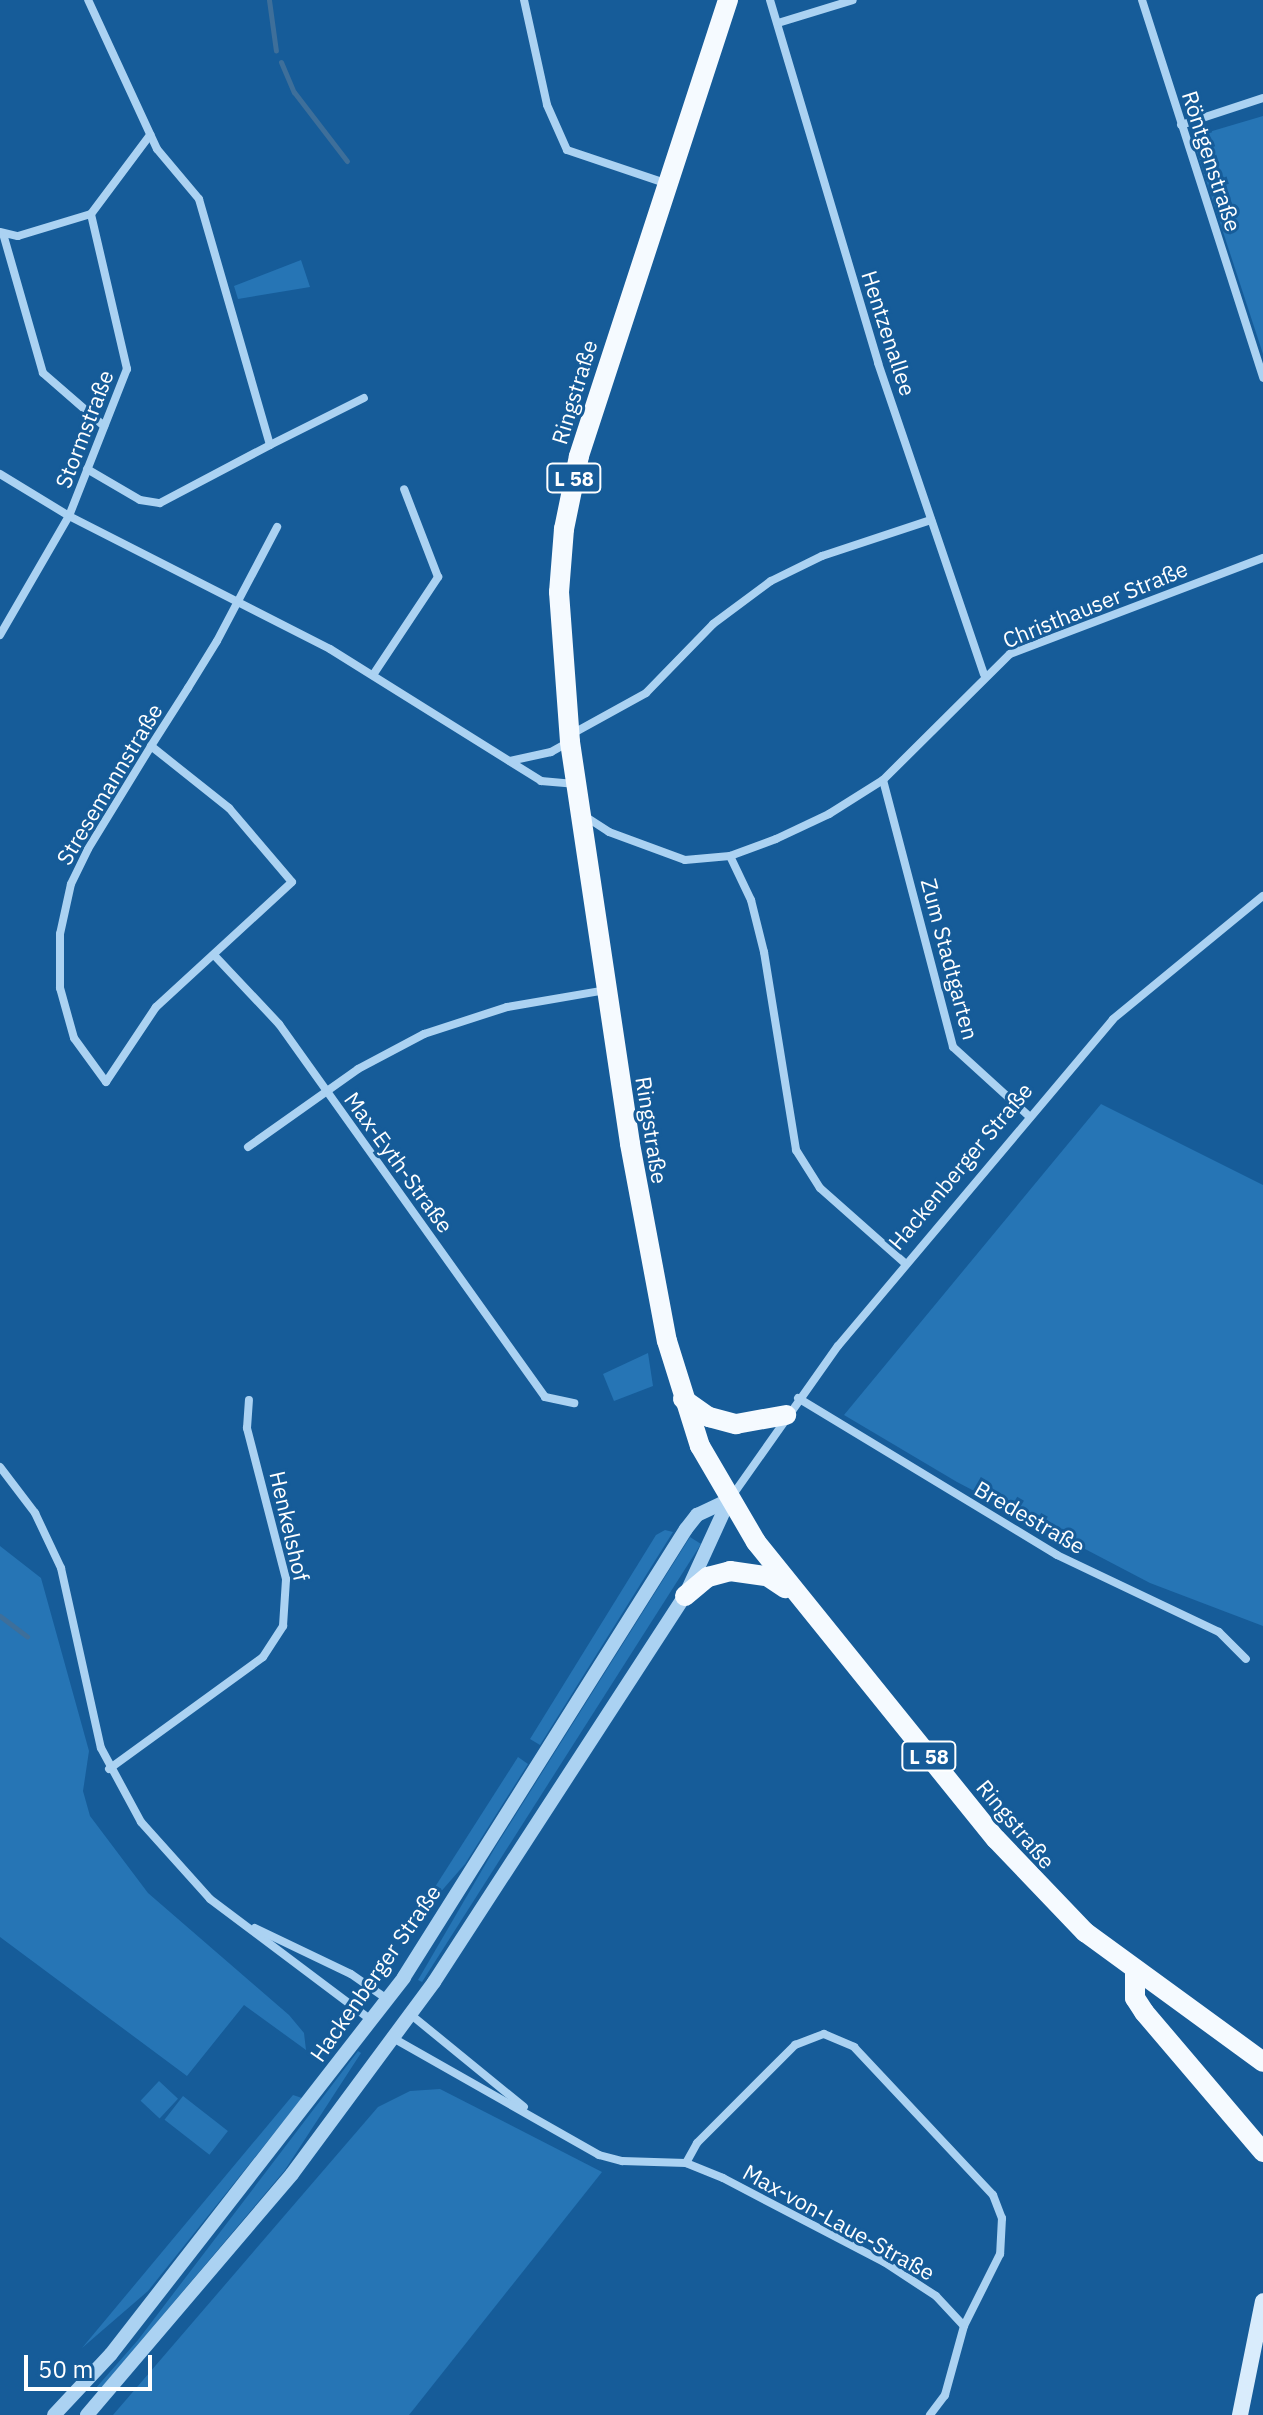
<!DOCTYPE html>
<meta charset="utf-8">
<style>
body{margin:0}
#map{position:relative;width:1263px;height:2415px;overflow:hidden;background:#165c99;font-family:"IBM Plex Sans",sans-serif}
div>[style]{position:absolute}
.green>*{inset:0;background:#2675b5;transform-origin:0 0}
.stream>*{height:5px;margin:-2.5px;padding:0 2.5px;transform-origin:2.5px;border-radius:2.5px;background:#3e6f9a}
.minor>*{height:8px;margin:-4px;padding:0 4px;transform-origin:4px;border-radius:4px;background:#abd2f2}
.tertiary>*{height:14px;margin:-7px;padding:0 7px;transform-origin:7px;border-radius:7px;background:#abd2f2}
.secondary>*{height:16px;margin:-8px;padding:0 8px;transform-origin:8px;border-radius:8px;background:#d9ecfc}
.primary>*{height:20px;margin:-10px;padding:0 10px;transform-origin:10px;border-radius:10px;background:#f5faff}
span{translate:-50% -50%;white-space:nowrap;text-align:center;line-height:1.15;-webkit-text-stroke:6px #165c99;paint-order:stroke}
.shield-label span{padding:2px 6px;background:#165c99;border:2px solid;border-radius:6px;-webkit-text-stroke-width:0}
.shield-label{font-size:20px;color:#fff;font-weight:700}
.street-label{font-size:22px;color:#fff}
.scale{position:absolute;left:24px;top:2355px;width:128px;height:36px;box-sizing:border-box;border:4px solid #fff;border-top:0;padding-left:10px;font-size:24px;line-height:28px;white-space:nowrap;color:#fff;-webkit-text-stroke:6px #165c99;paint-order:stroke}
</style>
<div id="map">
<div class="green">
<div style="clip-path:polygon(1263px 116px,1263px 354px,1192px 137px)"></div>
<div style="clip-path:polygon(301px 260px,310px 287px,238px 299px,234px 286px)"></div>
<div style="clip-path:polygon(1101px 1104px,1263px 1185px,1263px 1626px,1150px 1583px,957px 1482px,844px 1415px)"></div>
<div style="clip-path:polygon(648px 1353px,653px 1386px,614px 1401px,603px 1374px)"></div>
<div style="clip-path:polygon(665px 1530px,673px 1532px,540px 1745px,530px 1739px,656px 1535px)"></div>
<div style="clip-path:polygon(690px 1537px,701px 1544px,422px 1982px,418px 1980px,496px 1846px)"></div>
<div style="clip-path:polygon(0 1546px,41px 1578px,89px 1751px,83px 1791px,90px 1816px,148px 1893px,289px 2015px,304px 2033px,306px 2050px,244px 2005px,187px 2076px,0 1937px)"></div>
<div style="clip-path:polygon(518px 1757px,528px 1764px,465px 1864px,438px 1895px,435px 1887px)"></div>
<div style="clip-path:polygon(358px 2051px,361px 2053px,285px 2170px,98px 2392px,95px 2389px,138px 2340px)"></div>
<div style="left:159px;top:2081px;width:26px;height:27px;rotate:43deg"></div>
<div style="clip-path:polygon(440px 2089px,602px 2172px,409px 2415px,113px 2415px,378px 2107px,410px 2091px)"></div>
<div style="clip-path:polygon(293px 2095px,302px 2098px,148px 2291px,82px 2348px)"></div>
<div style="left:183px;top:2096px;width:57px;height:30px;rotate:38deg"></div>
</div>
<div class="stream">
<div style="left:269px;top:0;width:51px;rotate:82.2deg"></div>
<div style="left:281px;top:62px;width:33px;rotate:67deg"></div>
<div style="left:294px;top:92px;width:87px;rotate:52.5deg"></div>
<div style="left:0;top:1616px;width:34px;rotate:37deg"></div>
</div>
<div class="minor">
<div style="left:524px;top:0;width:107px;rotate:77.6deg"></div>
<div style="left:547px;top:105px;width:49px;rotate:66deg"></div>
<div style="left:567px;top:150px;width:103px;rotate:18.6deg"></div>
<div style="left:770px;top:0;width:379px;rotate:73.4deg"></div>
<div style="left:878px;top:363px;width:329px;rotate:71.2deg"></div>
<div style="left:1142px;top:0;width:397px;rotate:72.2deg"></div>
<div style="left:778px;top:23px;width:78px;rotate:-17deg"></div>
<div style="left:1181px;top:125px;width:86px;rotate:-18.2deg"></div>
<div style="left:0;top:232px;width:18px;rotate:13deg"></div>
<div style="left:18px;top:236px;width:76px;rotate:-16.8deg"></div>
<div style="left:91px;top:214px;width:99px;rotate:-53.2deg"></div>
<div style="left:4px;top:237px;width:141px;rotate:74deg"></div>
<div style="left:43px;top:373px;width:81px;rotate:41deg"></div>
<div style="left:270px;top:445px;width:105px;rotate:-26.6deg"></div>
<div style="left:87px;top:469px;width:61px;rotate:30.3deg"></div>
<div style="left:140px;top:500px;width:20px;rotate:9deg"></div>
<div style="left:160px;top:503px;width:124px;rotate:-27.8deg"></div>
<div style="left:270px;top:445px;width:256px;rotate:-106.1deg"></div>
<div style="left:199px;top:199px;width:65px;rotate:-130deg"></div>
<div style="left:157px;top:149px;width:164px;rotate:-114.8deg"></div>
<div style="left:0;top:474px;width:81px;rotate:31.3deg"></div>
<div style="left:69px;top:516px;width:293px;rotate:27deg"></div>
<div style="left:330px;top:649px;width:249px;rotate:32deg"></div>
<div style="left:541px;top:781px;width:36px;rotate:5deg"></div>
<div style="left:0;top:635px;width:138px;rotate:-59.9deg"></div>
<div style="left:69px;top:516px;width:158px;rotate:-68.5deg"></div>
<div style="left:127px;top:369px;width:159px;rotate:-103.1deg"></div>
<div style="left:373px;top:675px;width:118px;rotate:-56.4deg"></div>
<div style="left:438px;top:577px;width:94px;rotate:-111.1deg"></div>
<div style="left:570px;top:735px;width:87px;rotate:-28.9deg"></div>
<div style="left:646px;top:693px;width:96px;rotate:-45.8deg"></div>
<div style="left:713px;top:624px;width:72px;rotate:-36.6deg"></div>
<div style="left:771px;top:581px;width:57px;rotate:-26.1deg"></div>
<div style="left:822px;top:556px;width:115px;rotate:-18.3deg"></div>
<div style="left:151px;top:746px;width:100px;rotate:38.5deg"></div>
<div style="left:229px;top:808px;width:97px;rotate:49.6deg"></div>
<div style="left:292px;top:882px;width:185px;rotate:137.4deg"></div>
<div style="left:156px;top:1007px;width:90px;rotate:123.7deg"></div>
<div style="left:106px;top:1082px;width:54px;rotate:-126deg"></div>
<div style="left:74px;top:1038px;width:52px;rotate:-105.6deg"></div>
<div style="left:60px;top:988px;width:54px;rotate:-90deg"></div>
<div style="left:60px;top:934px;width:51px;rotate:-77.6deg"></div>
<div style="left:71px;top:884px;width:39px;rotate:-64deg"></div>
<div style="left:88px;top:849px;width:121px;rotate:-58.5deg"></div>
<div style="left:151px;top:746px;width:69px;rotate:-57.5deg"></div>
<div style="left:188px;top:688px;width:55px;rotate:-58.3deg"></div>
<div style="left:217px;top:641px;width:129px;rotate:-62.2deg"></div>
<div style="left:510px;top:761px;width:42px;rotate:-12.4deg"></div>
<div style="left:551px;top:752px;width:21px;rotate:-29deg"></div>
<div style="left:883px;top:780px;width:276px;rotate:75.3deg"></div>
<div style="left:953px;top:1047px;width:104px;rotate:42.3deg"></div>
<div style="left:583px;top:815px;width:31px;rotate:33deg"></div>
<div style="left:609px;top:832px;width:81px;rotate:20.2deg"></div>
<div style="left:685px;top:860px;width:45px;rotate:-5.1deg"></div>
<div style="left:730px;top:856px;width:49px;rotate:-20.3deg"></div>
<div style="left:776px;top:839px;width:59px;rotate:-25.3deg"></div>
<div style="left:829px;top:814px;width:64px;rotate:-32.2deg"></div>
<div style="left:883px;top:780px;width:179px;rotate:-44.8deg"></div>
<div style="left:1010px;top:654px;width:271px;rotate:-20.8deg"></div>
<div style="left:730px;top:856px;width:49px;rotate:64.5deg"></div>
<div style="left:751px;top:900px;width:54px;rotate:76deg"></div>
<div style="left:764px;top:952px;width:201px;rotate:80.8deg"></div>
<div style="left:796px;top:1150px;width:45px;rotate:57.7deg"></div>
<div style="left:820px;top:1188px;width:115px;rotate:41.5deg"></div>
<div style="left:214px;top:955px;width:95px;rotate:46.7deg"></div>
<div style="left:279px;top:1024px;width:458px;rotate:54.5deg"></div>
<div style="left:545px;top:1397px;width:30px;rotate:12deg"></div>
<div style="left:248px;top:1147px;width:135px;rotate:-35.3deg"></div>
<div style="left:358px;top:1069px;width:75px;rotate:-27.9deg"></div>
<div style="left:424px;top:1034px;width:87px;rotate:-18deg"></div>
<div style="left:507px;top:1007px;width:100px;rotate:-9.7deg"></div>
<div style="left:798px;top:1398px;width:303px;rotate:31.2deg"></div>
<div style="left:1057px;top:1555px;width:179px;rotate:25.4deg"></div>
<div style="left:1219px;top:1632px;width:38px;rotate:45deg"></div>
<div style="left:0;top:1467px;width:58px;rotate:52.7deg"></div>
<div style="left:35px;top:1513px;width:61px;rotate:64.7deg"></div>
<div style="left:61px;top:1568px;width:184px;rotate:77.5deg"></div>
<div style="left:101px;top:1748px;width:84px;rotate:61.6deg"></div>
<div style="left:141px;top:1822px;width:103px;rotate:48.1deg"></div>
<div style="left:210px;top:1899px;width:201px;rotate:36.9deg"></div>
<div style="left:732px;top:1496px;width:184px;rotate:-54.8deg"></div>
<div style="left:838px;top:1346px;width:427px;rotate:-49.9deg"></div>
<div style="left:1113px;top:1019px;width:194px;rotate:-39.4deg"></div>
<div style="left:109px;top:1769px;width:190px;rotate:-36deg"></div>
<div style="left:263px;top:1657px;width:37px;rotate:-57deg"></div>
<div style="left:283px;top:1626px;width:47px;rotate:-86.3deg"></div>
<div style="left:286px;top:1579px;width:156px;rotate:-104.5deg"></div>
<div style="left:247px;top:1428px;width:28px;rotate:-86deg"></div>
<div style="left:255px;top:1928px;width:106px;rotate:25.6deg"></div>
<div style="left:351px;top:1974px;width:44px;rotate:34.8deg"></div>
<div style="left:410px;top:2014px;width:147px;rotate:39.2deg"></div>
<div style="left:393px;top:2038px;width:237px;rotate:29.6deg"></div>
<div style="left:599px;top:2155px;width:24px;rotate:15deg"></div>
<div style="left:622px;top:2161px;width:64px;rotate:1.8deg"></div>
<div style="left:686px;top:2163px;width:40px;rotate:22deg"></div>
<div style="left:723px;top:2178px;width:182px;rotate:27.6deg"></div>
<div style="left:884px;top:2262px;width:62px;rotate:33.2deg"></div>
<div style="left:936px;top:2296px;width:41px;rotate:47deg"></div>
<div style="left:686px;top:2163px;width:23px;rotate:-61deg"></div>
<div style="left:697px;top:2143px;width:139px;rotate:-45deg"></div>
<div style="left:795px;top:2045px;width:31px;rotate:-21deg"></div>
<div style="left:824px;top:2034px;width:33px;rotate:23deg"></div>
<div style="left:854px;top:2047px;width:203px;rotate:46.8deg"></div>
<div style="left:993px;top:2195px;width:25px;rotate:69deg"></div>
<div style="left:1002px;top:2218px;width:36px;rotate:93deg"></div>
<div style="left:1000px;top:2254px;width:80px;rotate:116.6deg"></div>
<div style="left:964px;top:2326px;width:72px;rotate:105.4deg"></div>
<div style="left:945px;top:2395px;width:25px;rotate:127deg"></div>
</div>
<div class="tertiary">
<div style="left:54px;top:2415px;width:83px;rotate:-46.9deg"></div>
<div style="left:111px;top:2354px;width:477px;rotate:-52.1deg"></div>
<div style="left:404px;top:1977px;width:529px;rotate:-57.81deg"></div>
<div style="left:686px;top:1529px;width:18px;rotate:-52deg"></div>
<div style="left:697px;top:1515px;width:35px;rotate:-25deg"></div>
<div style="left:87px;top:2415px;width:316px;rotate:-49.6deg"></div>
<div style="left:292px;top:2174px;width:239px;rotate:-53.5deg"></div>
<div style="left:434px;top:1982px;width:460px;rotate:-57deg"></div>
<div style="left:685px;top:1596px;width:106px;rotate:-65.4deg"></div>
</div>
<div class="secondary">
<div style="left:1240px;top:2415px;width:116px;rotate:-78.6deg"></div>
</div>
<div class="primary">
<div style="left:728px;top:0;width:480px;rotate:108.1deg"></div>
<div style="left:579px;top:456px;width:75px;rotate:101.6deg"></div>
<div style="left:564px;top:529px;width:63px;rotate:94.5deg"></div>
<div style="left:559px;top:592px;width:150px;rotate:85.8deg"></div>
<div style="left:570px;top:742px;width:406px;rotate:81.5deg"></div>
<div style="left:630px;top:1144px;width:200px;rotate:79.4deg"></div>
<div style="left:667px;top:1341px;width:110px;rotate:72.6deg"></div>
<div style="left:700px;top:1446px;width:111px;rotate:59.7deg"></div>
<div style="left:756px;top:1542px;width:382px;rotate:51.1deg"></div>
<div style="left:996px;top:1839px;width:129px;rotate:46.3deg"></div>
<div style="left:1085px;top:1932px;width:220px;rotate:36.1deg"></div>
<div style="left:683px;top:1399px;width:32px;rotate:35deg"></div>
<div style="left:709px;top:1417px;width:28px;rotate:15deg"></div>
<div style="left:736px;top:1424px;width:51px;rotate:-10.2deg"></div>
<div style="left:685px;top:1596px;width:30px;rotate:-40deg"></div>
<div style="left:708px;top:1577px;width:23px;rotate:-15deg"></div>
<div style="left:730px;top:1571px;width:37px;rotate:8deg"></div>
<div style="left:767px;top:1576px;width:22px;rotate:34deg"></div>
<div style="left:1135px;top:1969px;width:29px;rotate:90deg"></div>
<div style="left:1135px;top:1998px;width:17px;rotate:57deg"></div>
<div style="left:1144px;top:2012px;width:184px;rotate:49.6deg"></div>
</div>
<div class="shield-label">
<span style="left:574px;top:478px">L 58</span>
<span style="left:929px;top:1756px">L 58</span>
</div>
<div class="street-label">
<span style="left:1212px;top:161px;rotate:72deg">Röntgenstraße</span>
<span style="left:889px;top:333px;rotate:72deg">Hentzenallee</span>
<span style="left:574px;top:392px;rotate:-73deg">Ringstraße</span>
<span style="left:84px;top:429px;rotate:-69deg">Stormstraße</span>
<span style="left:1095px;top:604px;rotate:-22deg">Christhauser Straße</span>
<span style="left:109px;top:784px;rotate:-59deg">Stresemannstraße</span>
<span style="left:950px;top:959px;rotate:75deg">Zum Stadtgarten</span>
<span style="left:652px;top:1130px;rotate:81deg">Ringstraße</span>
<span style="left:399px;top:1162px;rotate:54deg">Max-Eyth-Straße</span>
<span style="left:960px;top:1166px;rotate:-50deg">Hackenberger Straße</span>
<span style="left:1030px;top:1517px;rotate:30deg">Bredestraße</span>
<span style="left:290px;top:1526px;rotate:77deg">Henkelshof</span>
<span style="left:1016px;top:1824px;rotate:50deg">Ringstraße</span>
<span style="left:375px;top:1973px;rotate:-55deg">Hackenberger Straße</span>
<span style="left:839px;top:2222px;rotate:29deg">Max-von-Laue-Straße</span>
</div>
<div class="scale">50 m</div>
</div>
